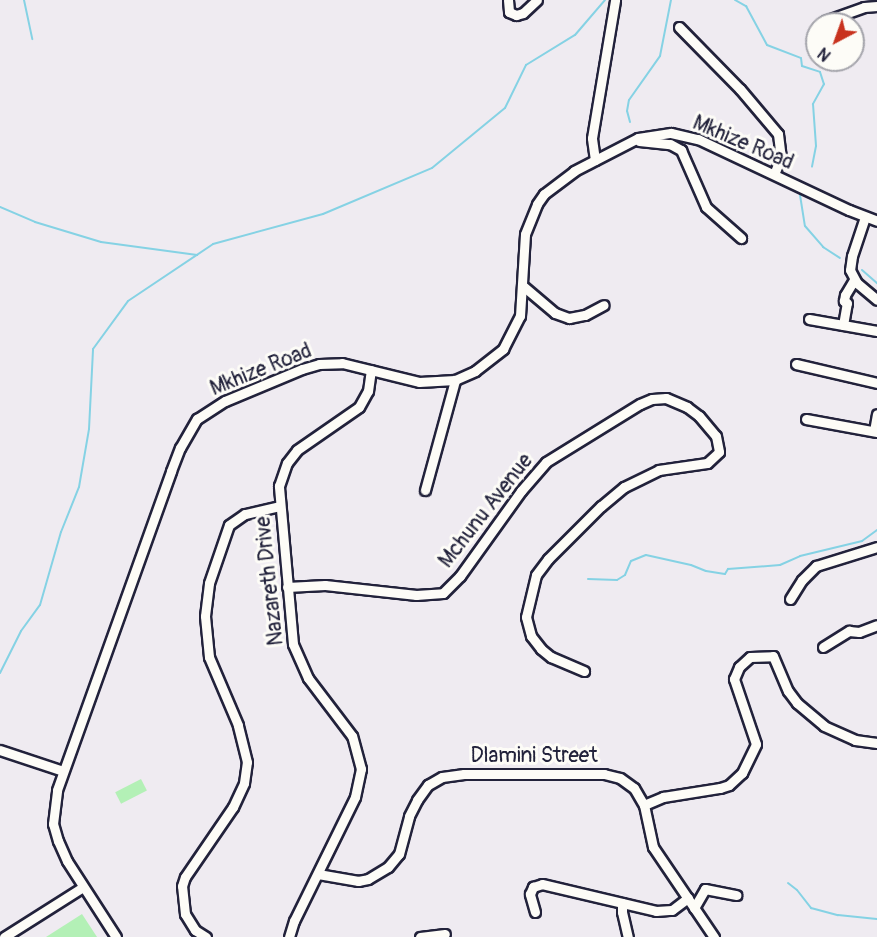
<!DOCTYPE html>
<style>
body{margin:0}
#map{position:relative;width:877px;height:937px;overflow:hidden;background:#efebf1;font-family:Pangolin,sans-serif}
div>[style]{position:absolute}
.green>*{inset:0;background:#b3f0b6;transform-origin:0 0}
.stream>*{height:2px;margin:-1px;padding:0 1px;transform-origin:1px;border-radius:1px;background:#85d2e4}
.roads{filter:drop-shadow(2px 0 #22223b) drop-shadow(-2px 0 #22223b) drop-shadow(0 2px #22223b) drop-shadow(0 -2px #22223b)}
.minor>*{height:9px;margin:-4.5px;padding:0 4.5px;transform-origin:4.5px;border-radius:4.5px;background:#fdfcf7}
span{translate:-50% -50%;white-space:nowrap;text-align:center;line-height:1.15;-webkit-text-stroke:6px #fdfcf7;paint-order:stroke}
.street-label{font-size:21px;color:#22223b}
.north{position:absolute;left:805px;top:12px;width:60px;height:60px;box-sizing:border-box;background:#fdfcf7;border:2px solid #a5a5ac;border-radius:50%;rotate:221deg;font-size:16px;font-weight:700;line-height:24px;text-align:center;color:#22223b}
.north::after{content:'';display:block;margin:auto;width:21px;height:27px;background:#c8321e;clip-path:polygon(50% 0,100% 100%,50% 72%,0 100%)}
</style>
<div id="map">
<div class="green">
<div style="left:141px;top:779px;width:13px;height:29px;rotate:63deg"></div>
<div style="clip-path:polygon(82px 914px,97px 937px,46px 937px)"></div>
</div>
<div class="stream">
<div style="left:24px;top:0;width:40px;rotate:78deg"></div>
<div style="left:735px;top:0;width:13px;rotate:29deg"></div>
<div style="left:746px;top:6px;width:44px;rotate:61.7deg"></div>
<div style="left:767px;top:45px;width:36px;rotate:21deg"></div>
<div style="left:801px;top:58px;width:8px;rotate:83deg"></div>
<div style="left:802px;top:66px;width:19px;rotate:18deg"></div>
<div style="left:820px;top:72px;width:13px;rotate:72deg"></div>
<div style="left:824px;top:84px;width:23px;rotate:119deg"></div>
<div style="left:813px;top:104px;width:42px;rotate:85.9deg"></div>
<div style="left:816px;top:146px;width:21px;rotate:101deg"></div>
<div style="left:630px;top:122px;width:11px;rotate:-105deg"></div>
<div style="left:627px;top:111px;width:11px;rotate:-80deg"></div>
<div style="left:629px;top:100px;width:54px;rotate:-54.8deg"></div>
<div style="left:660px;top:56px;width:57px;rotate:-78.9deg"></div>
<div style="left:800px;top:195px;width:31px;rotate:81deg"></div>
<div style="left:805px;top:226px;width:28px;rotate:49deg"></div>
<div style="left:823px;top:247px;width:20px;rotate:33deg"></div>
<div style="left:0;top:207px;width:38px;rotate:23deg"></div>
<div style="left:35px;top:222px;width:69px;rotate:16.9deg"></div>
<div style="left:101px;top:242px;width:97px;rotate:7.7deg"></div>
<div style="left:862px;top:270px;width:20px;rotate:41deg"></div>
<div style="left:588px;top:579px;width:29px;rotate:2deg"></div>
<div style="left:617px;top:580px;width:9px;rotate:-32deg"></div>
<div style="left:625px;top:575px;width:15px;rotate:-67deg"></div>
<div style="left:631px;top:561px;width:16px;rotate:-22deg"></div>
<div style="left:646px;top:555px;width:46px;rotate:12.5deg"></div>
<div style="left:691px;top:565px;width:16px;rotate:22deg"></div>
<div style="left:706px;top:571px;width:19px;rotate:9deg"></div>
<div style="left:725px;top:574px;width:6px;rotate:-59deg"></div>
<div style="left:728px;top:569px;width:52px;rotate:-4.4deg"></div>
<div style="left:780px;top:565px;width:22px;rotate:-24deg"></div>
<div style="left:800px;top:556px;width:64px;rotate:-13.6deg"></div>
<div style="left:862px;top:541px;width:19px;rotate:-36deg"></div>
<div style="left:0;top:673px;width:47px;rotate:-63.4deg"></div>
<div style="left:21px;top:631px;width:32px;rotate:-54deg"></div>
<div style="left:40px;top:605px;width:76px;rotate:-74deg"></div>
<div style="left:61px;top:532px;width:48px;rotate:-68.2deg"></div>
<div style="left:79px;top:487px;width:59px;rotate:-80.2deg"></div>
<div style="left:89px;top:429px;width:80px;rotate:-87.1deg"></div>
<div style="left:93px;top:349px;width:59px;rotate:-53.9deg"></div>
<div style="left:128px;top:301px;width:102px;rotate:-33.8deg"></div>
<div style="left:213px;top:244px;width:114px;rotate:-15.3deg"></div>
<div style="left:323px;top:214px;width:118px;rotate:-22.9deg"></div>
<div style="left:432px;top:168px;width:94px;rotate:-39.4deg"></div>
<div style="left:505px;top:108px;width:48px;rotate:-64deg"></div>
<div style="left:526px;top:65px;width:57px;rotate:-31.5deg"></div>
<div style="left:575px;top:35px;width:46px;rotate:-49.4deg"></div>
<div style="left:788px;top:883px;width:11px;rotate:38deg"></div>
<div style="left:797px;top:890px;width:23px;rotate:52deg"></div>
<div style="left:811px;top:908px;width:28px;rotate:15deg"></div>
<div style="left:838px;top:915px;width:39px;rotate:6deg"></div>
</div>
<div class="roads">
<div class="minor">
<div style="left:508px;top:0;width:12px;rotate:85deg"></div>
<div style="left:509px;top:12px;width:8px;rotate:23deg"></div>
<div style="left:516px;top:15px;width:7px;rotate:-16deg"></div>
<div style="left:523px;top:13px;width:19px;rotate:-43deg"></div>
<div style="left:825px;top:21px;width:41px;rotate:-19.7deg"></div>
<div style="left:864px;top:7px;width:13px;rotate:-4deg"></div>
<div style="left:679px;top:27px;width:87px;rotate:45.5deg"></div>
<div style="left:740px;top:89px;width:59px;rotate:49.8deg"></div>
<div style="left:778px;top:134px;width:23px;rotate:83deg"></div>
<div style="left:781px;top:157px;width:18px;rotate:112deg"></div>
<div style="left:639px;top:141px;width:31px;rotate:6deg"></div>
<div style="left:670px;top:144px;width:13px;rotate:29deg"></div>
<div style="left:681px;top:150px;width:62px;rotate:66.3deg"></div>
<div style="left:706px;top:207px;width:47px;rotate:41.5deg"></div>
<div style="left:595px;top:160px;width:22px;rotate:-98deg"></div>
<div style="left:592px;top:138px;width:140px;rotate:-80.5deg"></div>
<div style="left:865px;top:217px;width:41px;rotate:108.4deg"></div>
<div style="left:852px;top:256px;width:14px;rotate:98deg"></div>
<div style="left:850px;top:270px;width:15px;rotate:62deg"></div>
<div style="left:857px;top:283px;width:26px;rotate:40deg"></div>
<div style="left:523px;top:286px;width:42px;rotate:40.2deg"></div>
<div style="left:555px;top:313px;width:15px;rotate:20deg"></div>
<div style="left:569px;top:318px;width:16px;rotate:-11deg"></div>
<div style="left:585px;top:315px;width:21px;rotate:-28deg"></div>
<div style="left:809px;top:319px;width:69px;rotate:10deg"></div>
<div style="left:843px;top:325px;width:22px;rotate:-80deg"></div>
<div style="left:847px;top:303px;width:4px;rotate:-146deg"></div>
<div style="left:844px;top:301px;width:6px;rotate:-81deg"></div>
<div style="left:845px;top:295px;width:17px;rotate:-59deg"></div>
<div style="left:796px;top:364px;width:83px;rotate:13.2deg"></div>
<div style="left:806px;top:419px;width:72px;rotate:10.4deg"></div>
<div style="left:874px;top:431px;width:17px;rotate:-80deg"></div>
<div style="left:425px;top:490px;width:114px;rotate:-74.7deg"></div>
<div style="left:287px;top:587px;width:38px;rotate:-3deg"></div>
<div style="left:325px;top:585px;width:92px;rotate:6.3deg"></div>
<div style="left:416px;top:595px;width:27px;rotate:-4deg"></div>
<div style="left:443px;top:593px;width:24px;rotate:-45deg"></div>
<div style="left:460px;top:576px;width:105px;rotate:-54.3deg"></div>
<div style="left:521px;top:491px;width:38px;rotate:-49deg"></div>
<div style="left:546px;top:462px;width:110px;rotate:-31.7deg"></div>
<div style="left:640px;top:404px;width:13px;rotate:-23deg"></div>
<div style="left:652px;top:399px;width:14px;rotate:-4deg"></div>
<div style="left:666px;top:398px;width:23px;rotate:23deg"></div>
<div style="left:687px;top:407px;width:15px;rotate:37deg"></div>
<div style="left:699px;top:416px;width:26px;rotate:50deg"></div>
<div style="left:716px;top:436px;width:16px;rotate:79deg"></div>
<div style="left:719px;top:452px;width:16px;rotate:137deg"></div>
<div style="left:707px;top:463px;width:49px;rotate:171.7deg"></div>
<div style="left:659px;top:470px;width:39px;rotate:154deg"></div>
<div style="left:624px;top:487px;width:30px;rotate:140deg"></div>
<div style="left:601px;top:506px;width:75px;rotate:135deg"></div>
<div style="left:548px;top:559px;width:20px;rotate:127deg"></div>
<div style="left:536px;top:575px;width:43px;rotate:103.4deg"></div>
<div style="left:526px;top:617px;width:20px;rotate:75deg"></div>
<div style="left:531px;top:636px;width:16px;rotate:52deg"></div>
<div style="left:541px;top:649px;width:13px;rotate:39deg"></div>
<div style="left:551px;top:657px;width:36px;rotate:23deg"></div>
<div style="left:790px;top:599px;width:22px;rotate:-58deg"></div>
<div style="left:802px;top:580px;width:20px;rotate:-45deg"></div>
<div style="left:816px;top:566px;width:64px;rotate:-17.3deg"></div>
<div style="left:823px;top:647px;width:31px;rotate:-32deg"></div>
<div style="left:849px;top:631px;width:10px;rotate:6deg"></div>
<div style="left:859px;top:632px;width:19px;rotate:-21deg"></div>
<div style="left:0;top:750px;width:66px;rotate:18.4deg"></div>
<div style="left:644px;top:805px;width:21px;rotate:-23deg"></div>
<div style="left:663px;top:797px;width:58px;rotate:-9deg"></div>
<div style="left:720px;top:788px;width:9px;rotate:-18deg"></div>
<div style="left:729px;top:785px;width:18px;rotate:-43deg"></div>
<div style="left:742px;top:773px;width:32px;rotate:-64deg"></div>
<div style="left:756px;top:744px;width:69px;rotate:-108.7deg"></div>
<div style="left:734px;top:679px;width:13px;rotate:-67deg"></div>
<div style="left:739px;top:667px;width:15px;rotate:-42deg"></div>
<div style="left:750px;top:657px;width:23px;rotate:-2deg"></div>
<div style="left:773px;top:656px;width:38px;rotate:67deg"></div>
<div style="left:788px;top:691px;width:15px;rotate:53deg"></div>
<div style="left:797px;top:703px;width:35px;rotate:40deg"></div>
<div style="left:824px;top:726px;width:34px;rotate:24deg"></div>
<div style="left:855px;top:740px;width:22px;rotate:8deg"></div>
<div style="left:318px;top:874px;width:41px;rotate:9.9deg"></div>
<div style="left:358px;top:881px;width:10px;rotate:-11deg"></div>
<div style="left:368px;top:879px;width:23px;rotate:-31deg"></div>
<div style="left:388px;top:867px;width:17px;rotate:-50deg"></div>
<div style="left:399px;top:854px;width:39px;rotate:-75deg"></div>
<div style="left:409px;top:816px;width:18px;rotate:-63deg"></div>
<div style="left:417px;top:800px;width:19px;rotate:-54deg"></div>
<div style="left:428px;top:785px;width:16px;rotate:-30deg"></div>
<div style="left:442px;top:777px;width:22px;rotate:-8deg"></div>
<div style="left:464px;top:774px;width:140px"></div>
<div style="left:604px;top:774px;width:16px;rotate:14deg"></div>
<div style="left:620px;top:778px;width:17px;rotate:36deg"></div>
<div style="left:634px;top:788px;width:20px;rotate:60deg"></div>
<div style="left:644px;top:805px;width:43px;rotate:77.9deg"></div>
<div style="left:653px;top:847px;width:109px;rotate:55.9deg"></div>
<div style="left:622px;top:903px;width:9px;rotate:90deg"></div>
<div style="left:622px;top:912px;width:26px;rotate:77deg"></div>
<div style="left:694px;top:908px;width:22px;rotate:-60deg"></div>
<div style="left:705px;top:889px;width:32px;rotate:11deg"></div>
<div style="left:535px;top:912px;width:19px;rotate:-106deg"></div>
<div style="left:530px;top:894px;width:8px;rotate:-67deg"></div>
<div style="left:533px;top:887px;width:9px;rotate:-18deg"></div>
<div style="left:542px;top:884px;width:117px;rotate:13.3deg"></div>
<div style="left:656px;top:911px;width:16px;rotate:-4deg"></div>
<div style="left:672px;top:910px;width:20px;rotate:-37deg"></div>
<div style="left:4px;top:937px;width:93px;rotate:-32.3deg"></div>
<div style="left:116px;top:937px;width:90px;rotate:-122.8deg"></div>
<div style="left:67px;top:861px;width:22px;rotate:-114deg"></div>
<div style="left:58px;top:841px;width:18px;rotate:-106deg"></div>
<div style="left:53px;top:824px;width:34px;rotate:-83deg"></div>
<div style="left:57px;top:790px;width:339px;rotate:-70.3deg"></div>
<div style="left:171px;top:471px;width:25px;rotate:-69deg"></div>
<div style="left:180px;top:448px;width:34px;rotate:-60deg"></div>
<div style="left:197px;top:419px;width:33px;rotate:-33deg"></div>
<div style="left:225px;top:401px;width:83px;rotate:-22.6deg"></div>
<div style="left:302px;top:369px;width:18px;rotate:-16deg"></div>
<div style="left:319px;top:364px;width:23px;rotate:-2deg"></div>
<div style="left:342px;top:363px;width:79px;rotate:13.9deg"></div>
<div style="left:419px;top:382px;width:36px;rotate:-3deg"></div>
<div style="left:455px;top:380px;width:22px;rotate:-24deg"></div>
<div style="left:475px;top:371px;width:36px;rotate:-38deg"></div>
<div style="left:503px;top:349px;width:37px;rotate:-63deg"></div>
<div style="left:520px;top:316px;width:82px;rotate:-86.5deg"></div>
<div style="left:525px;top:234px;width:32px;rotate:-68deg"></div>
<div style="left:537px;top:204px;width:12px;rotate:-55deg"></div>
<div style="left:544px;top:194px;width:38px;rotate:-37deg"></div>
<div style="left:574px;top:171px;width:72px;rotate:-27.3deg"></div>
<div style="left:638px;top:138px;width:33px;rotate:-9deg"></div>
<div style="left:671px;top:133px;width:28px;rotate:13deg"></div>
<div style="left:698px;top:139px;width:167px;rotate:25.2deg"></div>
<div style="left:849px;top:210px;width:30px;rotate:21deg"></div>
<div style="left:206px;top:937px;width:13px;rotate:-148deg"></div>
<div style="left:195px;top:930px;width:19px;rotate:-122deg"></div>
<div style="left:185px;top:914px;width:28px;rotate:-96deg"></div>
<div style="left:182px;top:886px;width:9px;rotate:-72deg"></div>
<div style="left:185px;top:877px;width:85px;rotate:-55.6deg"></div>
<div style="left:233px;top:807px;width:26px;rotate:-65deg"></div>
<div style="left:244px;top:783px;width:21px;rotate:-82deg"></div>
<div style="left:247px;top:762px;width:38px;rotate:-104deg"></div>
<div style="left:238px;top:725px;width:74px;rotate:-113.1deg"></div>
<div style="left:209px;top:657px;width:41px;rotate:-95.6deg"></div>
<div style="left:205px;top:616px;width:33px;rotate:-83deg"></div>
<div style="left:209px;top:583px;width:61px;rotate:-71deg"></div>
<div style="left:229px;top:525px;width:19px;rotate:-35deg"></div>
<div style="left:245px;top:514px;width:35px;rotate:-13deg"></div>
<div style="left:289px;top:937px;width:17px;rotate:-73deg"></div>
<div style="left:294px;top:921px;width:138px;rotate:-63.8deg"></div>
<div style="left:355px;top:797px;width:29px;rotate:-78deg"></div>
<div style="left:361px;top:769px;width:34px;rotate:-105deg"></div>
<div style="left:352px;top:736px;width:73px;rotate:-127.2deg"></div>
<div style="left:308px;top:678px;width:37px;rotate:-114deg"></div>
<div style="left:293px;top:644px;width:159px;rotate:-95.1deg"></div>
<div style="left:279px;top:486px;width:24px;rotate:-71deg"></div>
<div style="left:287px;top:463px;width:16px;rotate:-52deg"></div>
<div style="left:297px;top:450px;width:75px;rotate:-34.7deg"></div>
<div style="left:359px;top:407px;width:18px;rotate:-61deg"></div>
<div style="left:368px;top:391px;width:21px;rotate:-82deg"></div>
<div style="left:420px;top:937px;width:25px;rotate:-7deg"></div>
</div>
</div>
<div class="street-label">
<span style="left:743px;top:143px;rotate:23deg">Mkhize Road</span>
<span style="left:261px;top:370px;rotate:-22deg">Mkhize Road</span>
<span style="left:486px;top:511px;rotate:-52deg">Mchunu Avenue</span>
<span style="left:270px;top:581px;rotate:-96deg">Nazareth Drive</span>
<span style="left:534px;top:756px">Dlamini Street</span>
</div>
<div class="north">N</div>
</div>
